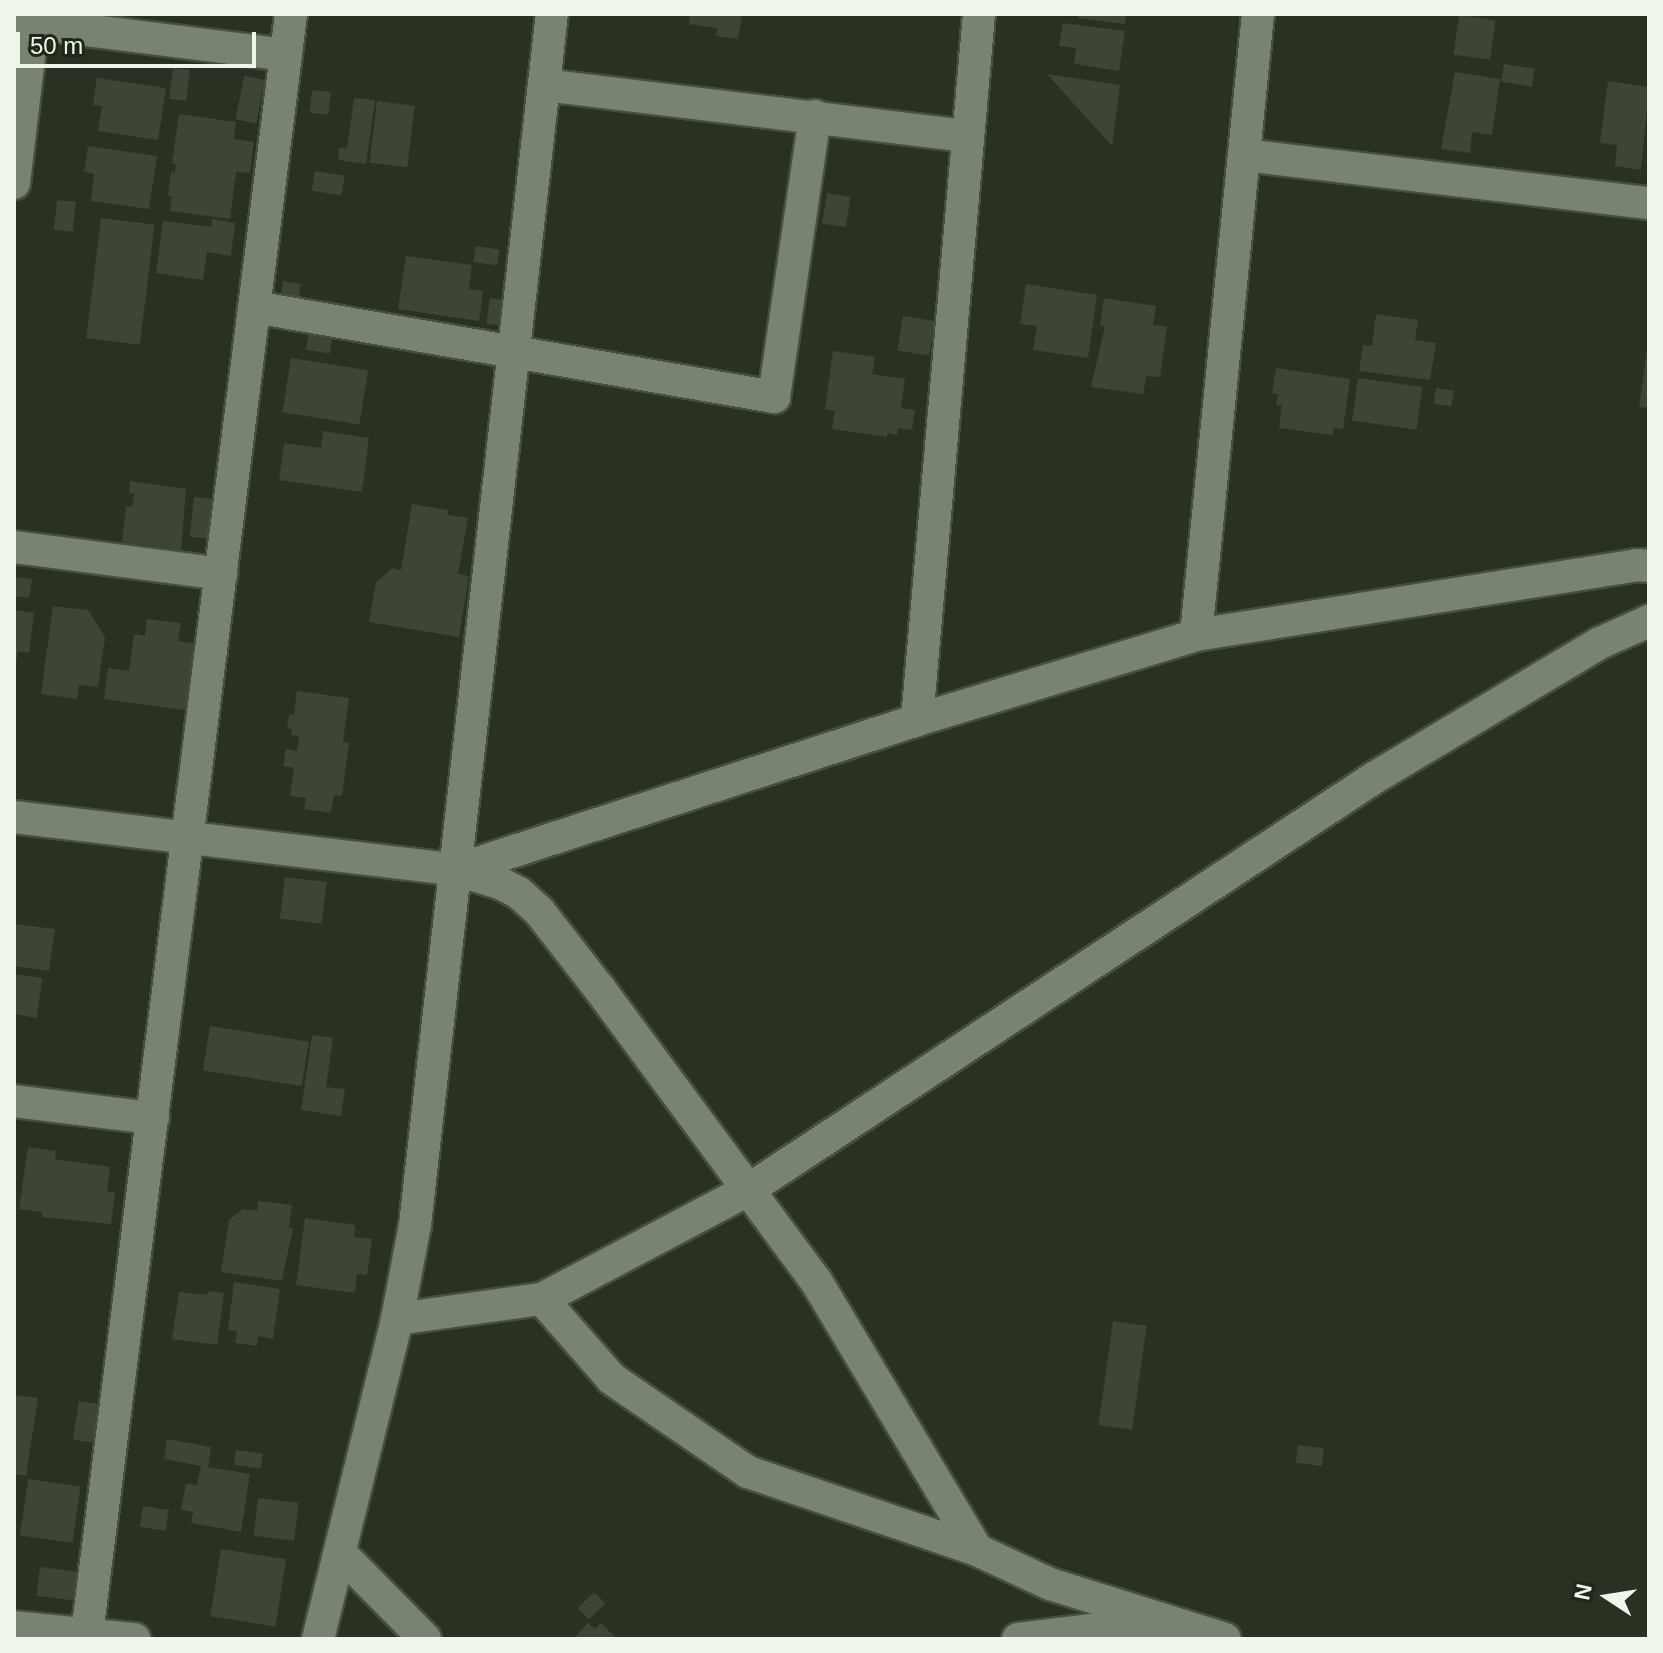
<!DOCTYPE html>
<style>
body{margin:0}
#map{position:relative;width:1663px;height:1653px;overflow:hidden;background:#293122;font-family:Arial,sans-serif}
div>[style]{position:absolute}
.building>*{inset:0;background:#3d4636;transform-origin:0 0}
.roads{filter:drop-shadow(2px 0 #474e41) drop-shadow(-2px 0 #474e41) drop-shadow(0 2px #474e41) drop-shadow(0 -2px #474e41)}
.minor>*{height:32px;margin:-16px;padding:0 16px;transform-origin:16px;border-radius:16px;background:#798372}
span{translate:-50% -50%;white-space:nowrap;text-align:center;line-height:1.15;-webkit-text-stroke:6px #1f2719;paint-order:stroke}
.frame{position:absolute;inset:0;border:16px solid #f0f5ec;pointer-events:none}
.north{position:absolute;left:1567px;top:1557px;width:80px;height:80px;-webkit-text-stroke:6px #1f2719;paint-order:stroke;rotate:282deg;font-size:22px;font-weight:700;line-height:32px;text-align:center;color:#f0f5ec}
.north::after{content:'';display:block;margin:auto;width:28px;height:36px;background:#f0f5ec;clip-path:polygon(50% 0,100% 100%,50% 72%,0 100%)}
.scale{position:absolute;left:16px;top:32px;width:240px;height:36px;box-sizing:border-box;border:4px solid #f0f5ec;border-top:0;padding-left:10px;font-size:24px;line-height:28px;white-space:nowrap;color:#f0f5ec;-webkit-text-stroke:6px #1f2719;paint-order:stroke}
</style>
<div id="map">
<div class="building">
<div style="clip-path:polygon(690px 14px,742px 14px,738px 39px,716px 36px,717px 28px,689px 24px)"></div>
<div style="clip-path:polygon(1079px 14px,1126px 14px,1125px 24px,1078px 18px)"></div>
<div style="left:1459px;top:15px;width:37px;height:40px;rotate:8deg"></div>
<div style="clip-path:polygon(1063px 23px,1125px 31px,1119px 71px,1074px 64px,1076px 48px,1059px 46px)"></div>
<div style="left:1504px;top:64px;width:31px;height:18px;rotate:9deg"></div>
<div style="left:173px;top:68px;width:17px;height:31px;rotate:7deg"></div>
<div style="clip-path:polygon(1455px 72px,1500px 79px,1492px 135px,1472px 132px,1470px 153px,1441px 149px)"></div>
<div style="clip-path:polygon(1047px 74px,1120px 85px,1112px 146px)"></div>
<div style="left:244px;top:76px;width:21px;height:44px;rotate:11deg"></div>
<div style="clip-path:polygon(97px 78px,166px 88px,158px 140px,98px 131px,102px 106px,93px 105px)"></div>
<div style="clip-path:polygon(1608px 81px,1649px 87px,1641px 170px,1615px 166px,1617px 145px,1600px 143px)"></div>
<div style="left:312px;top:90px;width:19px;height:23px;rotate:6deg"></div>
<div style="clip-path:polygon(354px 98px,375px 100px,366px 164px,338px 160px,339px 148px,347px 149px)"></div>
<div style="left:377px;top:101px;width:38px;height:62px;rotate:7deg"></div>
<div style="clip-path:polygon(179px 114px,236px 122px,234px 139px,254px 142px,250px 173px,236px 172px,230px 219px,170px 211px,172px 197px,168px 196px,171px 172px,175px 173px,176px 164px,172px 163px)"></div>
<div style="clip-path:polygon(88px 146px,157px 156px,149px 209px,91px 201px,94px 174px,84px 172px)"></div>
<div style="left:315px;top:171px;width:30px;height:20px;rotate:9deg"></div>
<div style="left:827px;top:193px;width:24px;height:31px;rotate:9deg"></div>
<div style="left:57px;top:200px;width:19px;height:30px;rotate:6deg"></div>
<div style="left:101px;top:218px;width:54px;height:121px;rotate:7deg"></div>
<div style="clip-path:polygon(212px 219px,235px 223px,231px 256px,207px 252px,203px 280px,156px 273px,163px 221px,211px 227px)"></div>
<div style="left:476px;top:246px;width:24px;height:16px;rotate:9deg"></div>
<div style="clip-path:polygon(406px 256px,472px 265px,469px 289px,483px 291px,479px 321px,398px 309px)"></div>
<div style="left:283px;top:281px;width:18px;height:16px;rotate:9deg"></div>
<div style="clip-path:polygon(1026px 284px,1097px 295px,1088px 358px,1033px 350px,1037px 326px,1020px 324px)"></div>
<div style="left:490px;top:298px;width:15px;height:26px;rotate:8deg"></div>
<div style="clip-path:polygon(1104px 298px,1156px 306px,1153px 325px,1167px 327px,1160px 377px,1146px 376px,1143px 394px,1091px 387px,1105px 326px,1100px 326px)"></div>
<div style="clip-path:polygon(1376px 314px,1418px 320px,1415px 340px,1436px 343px,1430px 380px,1359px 371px,1363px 345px,1372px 346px)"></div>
<div style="left:903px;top:316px;width:32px;height:35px;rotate:9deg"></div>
<div style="left:310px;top:324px;width:24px;height:26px;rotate:9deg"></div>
<div style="clip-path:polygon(1647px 350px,1649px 350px,1649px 408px,1639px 407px)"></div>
<div style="clip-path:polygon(833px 351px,875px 357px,872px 374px,905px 379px,901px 408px,915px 410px,912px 430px,898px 428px,897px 435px,887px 433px,887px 437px,832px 429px,835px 411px,825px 409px)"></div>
<div style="left:291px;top:358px;width:78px;height:55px;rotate:9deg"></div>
<div style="clip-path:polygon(1276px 368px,1350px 379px,1343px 429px,1334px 428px,1333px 435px,1279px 428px,1282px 405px,1276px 405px,1278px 394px,1272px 393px)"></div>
<div style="left:1358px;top:378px;width:65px;height:43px;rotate:8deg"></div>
<div style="left:1436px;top:388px;width:18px;height:16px;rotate:9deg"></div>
<div style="clip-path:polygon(323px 431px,369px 438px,362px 492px,279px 480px,284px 443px,321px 448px)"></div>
<div style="clip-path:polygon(130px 481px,186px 489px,181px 550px,122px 542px,126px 506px,132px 507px,134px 494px,129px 493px)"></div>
<div style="left:194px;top:497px;width:19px;height:40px;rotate:6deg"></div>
<div style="clip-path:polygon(412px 504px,448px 510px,448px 515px,468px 518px,458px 574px,469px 576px,459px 637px,369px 622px,376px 583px,392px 568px,401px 570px)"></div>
<div style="clip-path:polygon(14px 577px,32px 579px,29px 598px,14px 596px)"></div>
<div style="clip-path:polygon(53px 606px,88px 610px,105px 637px,98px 687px,79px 685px,77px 699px,41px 694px)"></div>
<div style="clip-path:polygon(14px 610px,34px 613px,29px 653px,18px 651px,16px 664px)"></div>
<div style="clip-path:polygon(147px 619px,181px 623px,178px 641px,200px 644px,190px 711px,104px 699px,108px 668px,129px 671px,134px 634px,145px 636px)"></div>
<div style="clip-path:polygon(297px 691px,349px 698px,343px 742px,349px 743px,342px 796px,334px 795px,331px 813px,304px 809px,306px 798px,290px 796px,294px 768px,283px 766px,286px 749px,297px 751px,299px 736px,291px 735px,292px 729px,287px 728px,289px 714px,294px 715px)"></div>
<div style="left:285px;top:877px;width:42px;height:42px;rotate:7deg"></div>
<div style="clip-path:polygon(14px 924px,55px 929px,49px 971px,14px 966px)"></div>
<div style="clip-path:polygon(14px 974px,42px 978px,37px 1018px,14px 1014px)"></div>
<div style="left:210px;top:1026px;width:100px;height:45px;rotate:9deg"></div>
<div style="clip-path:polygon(312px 1035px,333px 1038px,326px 1087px,345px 1089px,341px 1116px,301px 1110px)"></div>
<div style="clip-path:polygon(28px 1147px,56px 1151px,55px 1159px,110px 1167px,107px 1191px,115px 1193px,111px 1224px,42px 1217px,42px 1212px,19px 1209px)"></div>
<div style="clip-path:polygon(258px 1201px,292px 1205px,289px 1228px,293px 1228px,282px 1281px,221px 1272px,229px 1220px,243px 1209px,257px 1211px)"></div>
<div style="clip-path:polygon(305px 1218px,355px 1225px,354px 1237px,372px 1239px,367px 1275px,357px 1274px,355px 1293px,296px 1285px)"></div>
<div style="clip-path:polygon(234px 1282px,280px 1289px,273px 1339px,258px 1336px,257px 1346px,235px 1343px,237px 1331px,228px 1330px)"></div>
<div style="clip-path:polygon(208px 1291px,224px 1293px,217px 1345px,172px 1339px,179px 1292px,207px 1295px)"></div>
<div style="left:1113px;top:1321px;width:34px;height:105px;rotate:8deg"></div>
<div style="clip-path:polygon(14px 1395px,38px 1398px,26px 1476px,14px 1474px)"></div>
<div style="left:79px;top:1401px;width:33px;height:39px;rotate:9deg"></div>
<div style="clip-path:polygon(167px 1439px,211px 1447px,208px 1467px,250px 1474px,241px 1532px,191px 1523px,193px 1512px,181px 1510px,186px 1484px,197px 1485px,201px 1466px,164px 1459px)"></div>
<div style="left:1298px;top:1445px;width:26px;height:18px;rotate:7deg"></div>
<div style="left:236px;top:1450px;width:27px;height:15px;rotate:8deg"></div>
<div style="left:28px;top:1479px;width:53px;height:57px;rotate:8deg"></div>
<div style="left:258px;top:1498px;width:41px;height:38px;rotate:7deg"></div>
<div style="left:143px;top:1506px;width:26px;height:21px;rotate:9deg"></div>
<div style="left:221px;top:1549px;width:66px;height:68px;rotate:9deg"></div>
<div style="left:40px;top:1567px;width:46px;height:29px;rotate:7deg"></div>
<div style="left:594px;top:1592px;width:16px;height:23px;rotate:45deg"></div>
<div style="clip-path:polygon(588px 1623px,595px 1629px,601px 1623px,617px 1639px,573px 1639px)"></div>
</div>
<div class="roads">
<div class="minor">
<div style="left:14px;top:21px;width:274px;rotate:7.1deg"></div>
<div style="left:544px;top:85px;width:427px;rotate:6.9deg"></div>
<div style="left:1244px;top:155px;width:408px;rotate:6.8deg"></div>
<div style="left:14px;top:183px;width:161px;rotate:-83.2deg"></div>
<div style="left:254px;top:307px;width:528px;rotate:9.82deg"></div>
<div style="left:774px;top:397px;width:284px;rotate:-81.7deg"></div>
<div style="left:14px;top:547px;width:209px;rotate:7.4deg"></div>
<div style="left:1196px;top:635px;width:624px;rotate:-84.3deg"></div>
<div style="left:917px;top:720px;width:709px;rotate:-84.98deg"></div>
<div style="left:14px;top:817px;width:445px;rotate:6.8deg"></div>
<div style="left:456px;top:870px;width:46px;rotate:16.5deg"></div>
<div style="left:500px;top:883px;width:21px;rotate:28deg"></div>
<div style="left:519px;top:893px;width:27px;rotate:42deg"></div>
<div style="left:539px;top:911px;width:98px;rotate:52.1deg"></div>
<div style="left:599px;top:988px;width:365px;rotate:53.5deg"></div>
<div style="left:816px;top:1281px;width:313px;rotate:59.1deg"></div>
<div style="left:977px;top:1550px;width:81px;rotate:25deg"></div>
<div style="left:1050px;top:1584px;width:183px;rotate:17.4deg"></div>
<div style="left:456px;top:870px;width:485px;rotate:-18deg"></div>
<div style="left:917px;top:720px;width:292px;rotate:-16.9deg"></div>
<div style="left:1196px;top:635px;width:447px;rotate:-9deg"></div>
<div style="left:1637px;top:565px;width:12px;rotate:5deg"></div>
<div style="left:14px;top:1101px;width:140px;rotate:7deg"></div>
<div style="left:542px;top:1299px;width:106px;rotate:48.8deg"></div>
<div style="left:612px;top:1379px;width:165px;rotate:34.4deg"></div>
<div style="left:748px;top:1472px;width:242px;rotate:18.8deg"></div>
<div style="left:397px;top:1319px;width:146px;rotate:-7.9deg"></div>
<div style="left:542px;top:1299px;width:233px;rotate:-27.9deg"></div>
<div style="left:748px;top:1190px;width:749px;rotate:-33.35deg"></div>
<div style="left:1374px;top:778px;width:263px;rotate:-30.9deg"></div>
<div style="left:1600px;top:643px;width:54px;rotate:-24.2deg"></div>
<div style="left:342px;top:1555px;width:118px;rotate:45.3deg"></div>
<div style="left:14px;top:1627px;width:121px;rotate:5.7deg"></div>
<div style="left:87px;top:1634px;width:1633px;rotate:-82.82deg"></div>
<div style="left:318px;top:1639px;width:330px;rotate:-76.1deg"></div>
<div style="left:397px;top:1319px;width:96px;rotate:-79.2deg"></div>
<div style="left:415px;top:1225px;width:1219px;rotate:-83.55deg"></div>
<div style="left:1018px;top:1639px;width:74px;rotate:-7deg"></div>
<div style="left:1091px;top:1630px;width:88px;rotate:3.9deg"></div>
</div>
</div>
<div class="frame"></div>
<div class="north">N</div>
<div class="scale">50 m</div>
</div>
